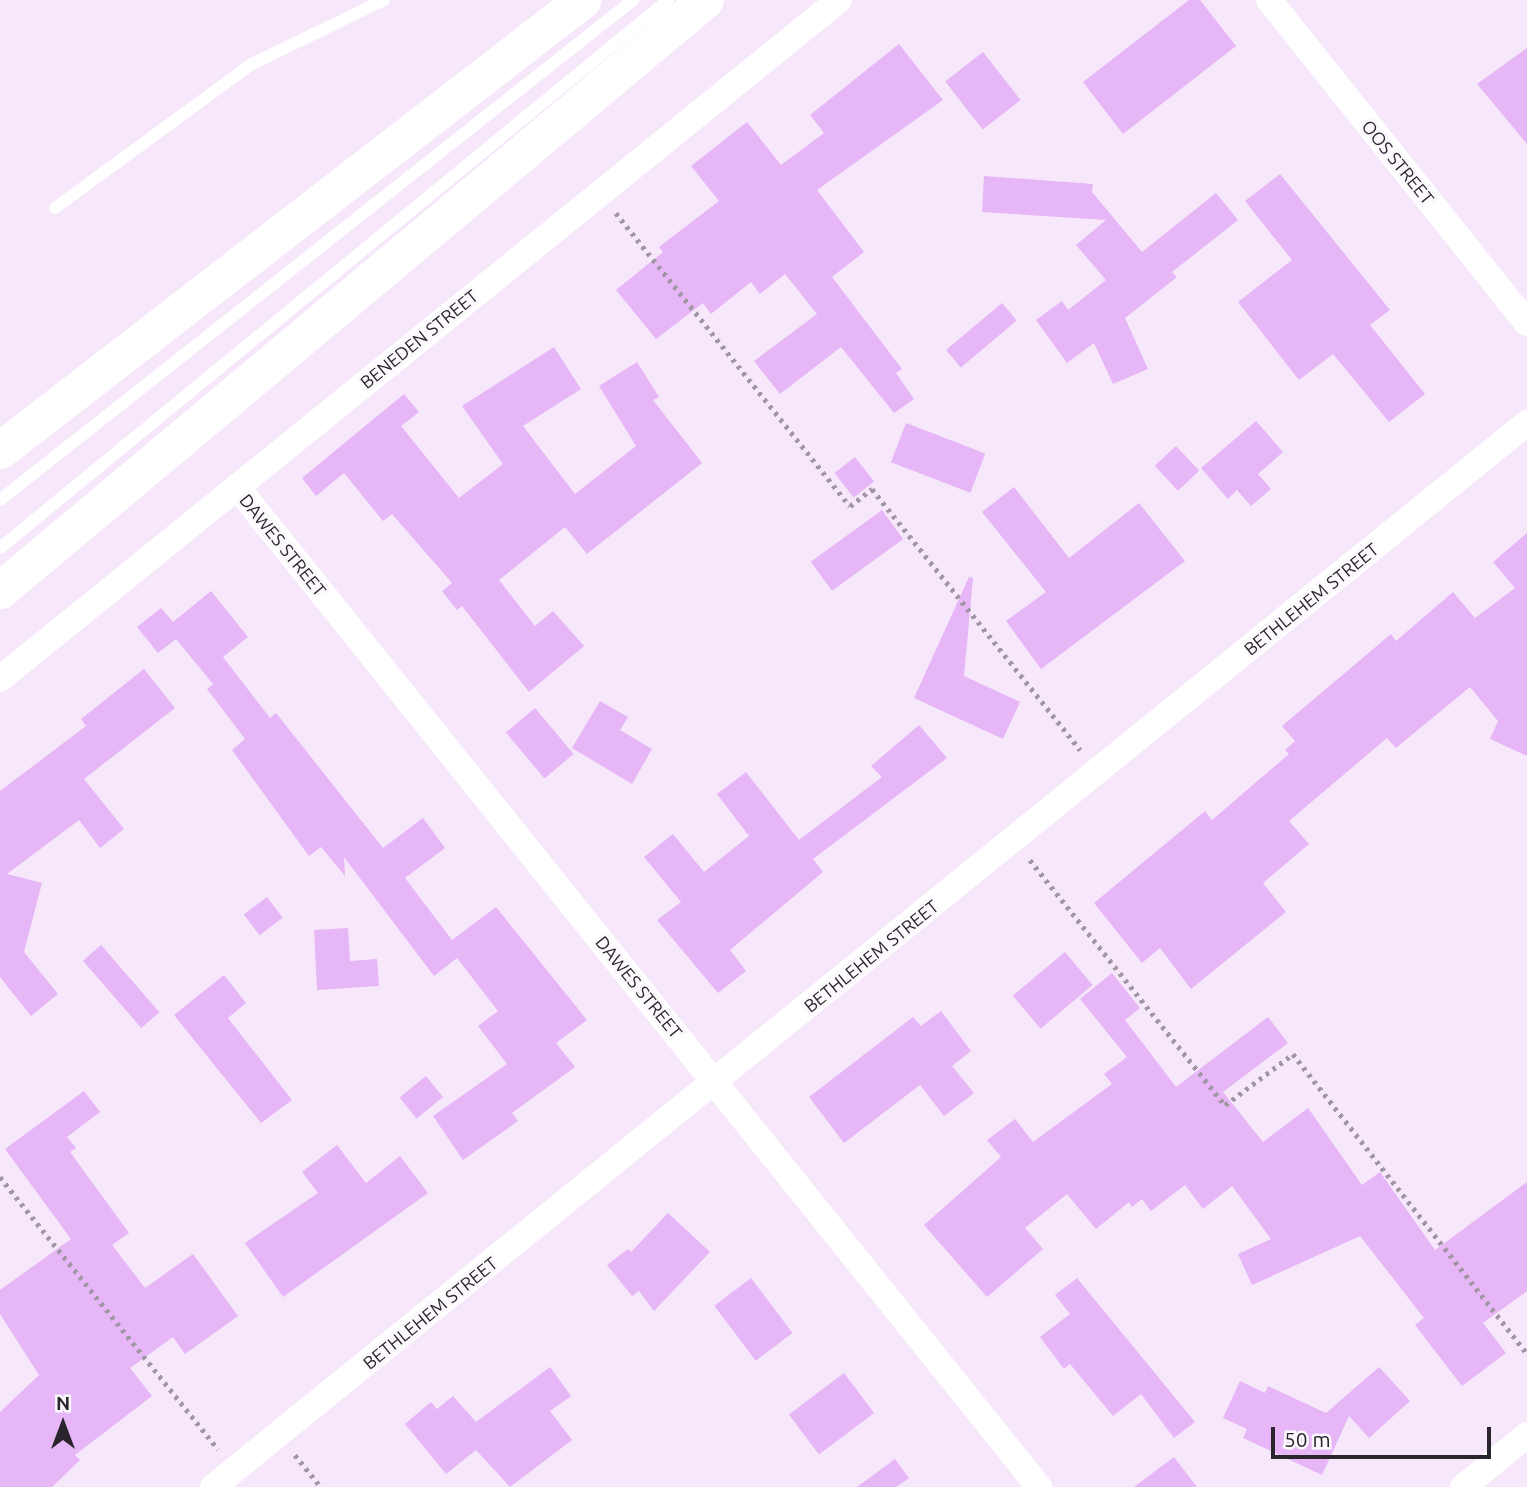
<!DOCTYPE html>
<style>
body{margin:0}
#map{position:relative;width:1527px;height:1487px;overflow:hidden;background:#f6e7fb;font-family:Ubuntu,sans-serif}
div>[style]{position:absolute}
.building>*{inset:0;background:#e6b6f7;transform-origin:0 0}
.path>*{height:4.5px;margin-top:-2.25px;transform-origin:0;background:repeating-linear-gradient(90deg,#a196a5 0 3.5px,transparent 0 8.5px)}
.service>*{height:12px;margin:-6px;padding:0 6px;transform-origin:6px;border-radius:6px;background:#fff}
.minor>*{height:26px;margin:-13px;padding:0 13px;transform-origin:13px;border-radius:13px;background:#fff}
.secondary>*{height:37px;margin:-18.5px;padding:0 18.5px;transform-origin:18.5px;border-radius:18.5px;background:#fff}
span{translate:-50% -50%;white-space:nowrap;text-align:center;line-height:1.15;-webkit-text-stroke:7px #fcf9fd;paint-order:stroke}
.street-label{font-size:18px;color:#2a252c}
.north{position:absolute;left:28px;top:1389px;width:70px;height:70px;-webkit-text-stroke:5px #fcf9fd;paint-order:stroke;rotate:0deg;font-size:19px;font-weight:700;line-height:28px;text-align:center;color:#2a252c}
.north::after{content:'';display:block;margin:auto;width:24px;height:32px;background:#2a252c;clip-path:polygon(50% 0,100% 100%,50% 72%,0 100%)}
.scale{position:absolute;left:1271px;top:1427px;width:220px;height:32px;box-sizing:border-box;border:4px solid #2a252c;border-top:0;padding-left:9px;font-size:21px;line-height:24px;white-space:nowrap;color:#2a252c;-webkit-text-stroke:5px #fcf9fd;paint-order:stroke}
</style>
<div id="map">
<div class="building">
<div style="clip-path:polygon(1189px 0,1200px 0,1236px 46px,1123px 134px,1083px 82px)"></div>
<div style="clip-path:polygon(899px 44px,943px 100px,817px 190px,864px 252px,832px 277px,902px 369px,896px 373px,914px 399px,894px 413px,841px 347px,780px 394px,754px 361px,817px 314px,785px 274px,760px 294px,751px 282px,711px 314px,703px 303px,656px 339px,616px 290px,663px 252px,659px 247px,719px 201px,691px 166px,747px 122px,781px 165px,824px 133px,810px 115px)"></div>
<div style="clip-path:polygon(1527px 48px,1527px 144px,1477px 84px)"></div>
<div style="left:983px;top:52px;width:61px;height:48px;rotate:52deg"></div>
<div style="clip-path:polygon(1280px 174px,1390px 310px,1370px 325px,1425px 394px,1389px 422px,1333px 354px,1299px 380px,1238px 302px,1292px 260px,1245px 201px)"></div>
<div style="clip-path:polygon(984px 176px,1093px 184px,1092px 192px,1142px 252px,1216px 193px,1238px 220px,1172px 272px,1177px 277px,1125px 318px,1148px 369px,1113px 384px,1094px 343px,1067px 363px,1036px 320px,1062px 301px,1068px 310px,1106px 280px,1076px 245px,1106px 220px,982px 212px)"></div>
<div style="left:1002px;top:303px;width:23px;height:73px;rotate:50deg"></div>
<div style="clip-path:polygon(554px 347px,581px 389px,523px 426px,575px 494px,636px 446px,599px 386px,637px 362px,659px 397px,653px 400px,702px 463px,587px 554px,565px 527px,499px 580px,535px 626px,553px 611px,584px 646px,529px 692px,462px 606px,457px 610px,442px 591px,452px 583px,392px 514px,383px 521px,344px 473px,316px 496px,302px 478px,404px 394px,419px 412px,401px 426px,459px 498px,503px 464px,462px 406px)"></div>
<div style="clip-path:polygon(1256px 421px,1283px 452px,1258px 474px,1271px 489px,1251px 506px,1237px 490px,1228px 499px,1201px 468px)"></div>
<div style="left:906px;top:423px;width:85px;height:42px;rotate:21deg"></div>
<div style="left:1176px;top:446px;width:34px;height:29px;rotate:47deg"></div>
<div style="left:855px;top:457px;width:31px;height:26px;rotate:52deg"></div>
<div style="clip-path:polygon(1014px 487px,1069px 558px,1139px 503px,1185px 561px,1041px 669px,1006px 621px,1046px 592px,982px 512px)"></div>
<div style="left:882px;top:510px;width:36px;height:88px;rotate:54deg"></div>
<div style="clip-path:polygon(1527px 533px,1527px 756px,1490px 739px,1498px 721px,1470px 687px,1396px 748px,1387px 738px,1289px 821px,1309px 844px,1263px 883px,1286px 912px,1191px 989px,1160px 948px,1142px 963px,1094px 903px,1205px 811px,1212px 820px,1289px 754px,1285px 750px,1295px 741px,1282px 726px,1391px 634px,1396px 641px,1453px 592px,1475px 618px,1515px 588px,1493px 562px)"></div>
<div style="clip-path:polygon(969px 577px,973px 578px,964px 676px,1020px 702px,1003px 739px,914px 698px)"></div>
<div style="clip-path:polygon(211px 591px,248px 637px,223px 657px,270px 718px,276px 713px,383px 848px,423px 818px,445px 848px,405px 878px,452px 940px,496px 907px,587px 1020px,556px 1043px,575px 1067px,512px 1113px,518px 1121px,463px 1160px,433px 1116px,507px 1064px,478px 1026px,498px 1011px,457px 958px,434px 976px,344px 857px,345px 876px,321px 847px,309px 856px,232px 750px,245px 739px,207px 689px,213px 684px,176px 639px,158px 653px,137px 627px,161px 608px,173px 622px)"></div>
<div style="clip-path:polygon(144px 669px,175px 708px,84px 779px,124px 829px,100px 848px,79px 820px,7px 874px,42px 883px,24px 952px,58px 994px,31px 1016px,0 977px,0 791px,86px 726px,81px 719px)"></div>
<div style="clip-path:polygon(600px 701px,628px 717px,620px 730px,652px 749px,632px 784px,572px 748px)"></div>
<div style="left:535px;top:708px;width:60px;height:38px;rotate:50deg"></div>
<div style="clip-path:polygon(919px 725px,947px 758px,813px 859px,823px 872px,730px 950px,746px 971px,718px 993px,657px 920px,681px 902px,644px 857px,673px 834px,704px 872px,749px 836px,717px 794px,746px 772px,799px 840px,882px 777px,871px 766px)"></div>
<div style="left:267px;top:897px;width:26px;height:29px;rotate:53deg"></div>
<div style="clip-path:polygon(348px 928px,350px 961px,377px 959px,379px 986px,317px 990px,314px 930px)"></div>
<div style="left:101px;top:945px;width:89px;height:24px;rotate:49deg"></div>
<div style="left:1065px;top:952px;width:43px;height:68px;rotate:50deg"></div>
<div style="clip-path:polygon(1112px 973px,1140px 1008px,1125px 1020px,1176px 1087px,1268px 1017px,1288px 1043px,1223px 1092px,1263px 1142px,1308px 1108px,1362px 1185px,1380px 1172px,1435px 1250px,1527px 1182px,1527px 1291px,1483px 1323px,1506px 1353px,1462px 1386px,1415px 1325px,1424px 1318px,1360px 1236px,1252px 1285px,1238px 1254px,1271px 1239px,1232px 1186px,1203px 1209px,1185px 1185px,1151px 1211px,1142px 1199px,1132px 1207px,1129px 1202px,1096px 1229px,1067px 1194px,1025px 1228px,1043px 1249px,987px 1297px,924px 1225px,1001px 1157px,987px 1140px,1015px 1119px,1033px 1142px,1112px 1084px,1104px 1074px,1127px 1057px,1080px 999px)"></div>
<div style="clip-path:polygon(224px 975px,246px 1003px,228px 1018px,292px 1100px,261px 1123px,174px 1015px)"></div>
<div style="clip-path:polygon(941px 1011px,971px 1051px,952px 1066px,974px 1093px,944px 1116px,920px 1085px,844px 1143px,809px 1097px,913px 1017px,921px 1026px)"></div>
<div style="left:426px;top:1076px;width:27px;height:34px;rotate:51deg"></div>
<div style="clip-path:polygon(84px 1091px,100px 1112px,67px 1137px,76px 1148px,70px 1152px,129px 1233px,112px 1245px,145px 1288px,193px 1254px,238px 1316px,185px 1354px,173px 1337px,130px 1368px,152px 1396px,75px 1455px,80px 1460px,52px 1487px,0 1487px,0 1412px,39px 1375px,0 1314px,0 1290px,71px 1239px,5px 1149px)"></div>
<div style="clip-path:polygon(337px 1145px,366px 1183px,400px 1156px,428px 1193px,283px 1297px,245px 1243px,318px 1193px,302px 1172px)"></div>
<div style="clip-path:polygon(668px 1213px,710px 1252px,654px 1311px,639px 1291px,632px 1296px,607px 1265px,628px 1249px,631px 1252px)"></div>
<div style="left:751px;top:1278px;width:69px;height:46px;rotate:53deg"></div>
<div style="clip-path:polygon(1077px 1278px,1195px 1422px,1174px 1438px,1141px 1394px,1113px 1416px,1070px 1364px,1064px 1369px,1040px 1337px,1070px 1314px,1055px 1295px)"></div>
<div style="clip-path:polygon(550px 1367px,571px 1396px,550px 1411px,572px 1440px,510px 1487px,476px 1450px,446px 1474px,405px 1424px,431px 1402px,437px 1409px,453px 1396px,476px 1422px)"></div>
<div style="clip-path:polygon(1379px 1367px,1410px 1401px,1369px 1438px,1349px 1416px,1322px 1475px,1243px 1438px,1247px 1429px,1223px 1418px,1240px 1381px,1265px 1393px,1268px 1386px,1326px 1413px)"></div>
<div style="left:844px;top:1373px;width:50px;height:69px;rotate:53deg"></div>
<div style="clip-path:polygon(1174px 1457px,1197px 1487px,1134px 1487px)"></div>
<div style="clip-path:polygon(895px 1459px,909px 1478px,896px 1487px,857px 1487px)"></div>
</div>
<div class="path">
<div style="left:616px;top:213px;width:375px;rotate:51.4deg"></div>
<div style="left:850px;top:506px;width:28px;rotate:-38deg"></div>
<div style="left:872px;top:489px;width:334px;rotate:51.4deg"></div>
<div style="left:1030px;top:860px;width:313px;rotate:51.5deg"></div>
<div style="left:1225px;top:1105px;width:85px;rotate:-36.9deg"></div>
<div style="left:1293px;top:1054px;width:380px;rotate:52deg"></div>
<div style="left:0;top:1177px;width:349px;rotate:51.3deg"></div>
<div style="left:295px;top:1455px;width:41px;rotate:50.9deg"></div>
</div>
<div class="service">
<div style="left:55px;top:208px;width:244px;rotate:-36.2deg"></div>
<div style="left:252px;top:64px;width:147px;rotate:-25.9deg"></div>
<div style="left:0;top:500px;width:807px;rotate:-38.3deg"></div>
<div style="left:0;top:548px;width:864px;rotate:-39.36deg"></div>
</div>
<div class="minor">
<div style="left:1269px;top:0;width:413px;rotate:51.4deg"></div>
<div style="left:237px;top:487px;width:1282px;rotate:51.27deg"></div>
<div style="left:0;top:679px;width:1079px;rotate:-38.98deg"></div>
<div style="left:213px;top:1487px;width:1691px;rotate:-39deg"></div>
<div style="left:1463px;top:1487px;width:82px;rotate:-39.1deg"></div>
</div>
<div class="secondary">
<div style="left:0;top:450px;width:736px;rotate:-37.71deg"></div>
<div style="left:0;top:590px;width:919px;rotate:-39.93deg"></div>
</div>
<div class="street-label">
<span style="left:1398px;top:162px;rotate:51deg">OOS STREET</span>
<span style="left:419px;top:339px;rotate:-39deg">BENEDEN STREET</span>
<span style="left:283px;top:545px;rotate:51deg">DAWES STREET</span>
<span style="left:1311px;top:599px;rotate:-39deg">BETHLEHEM STREET</span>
<span style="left:871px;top:956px;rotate:-39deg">BETHLEHEM STREET</span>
<span style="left:639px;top:987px;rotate:51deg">DAWES STREET</span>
<span style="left:430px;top:1313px;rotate:-39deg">BETHLEHEM STREET</span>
</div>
<div class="north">N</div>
<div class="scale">50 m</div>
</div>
